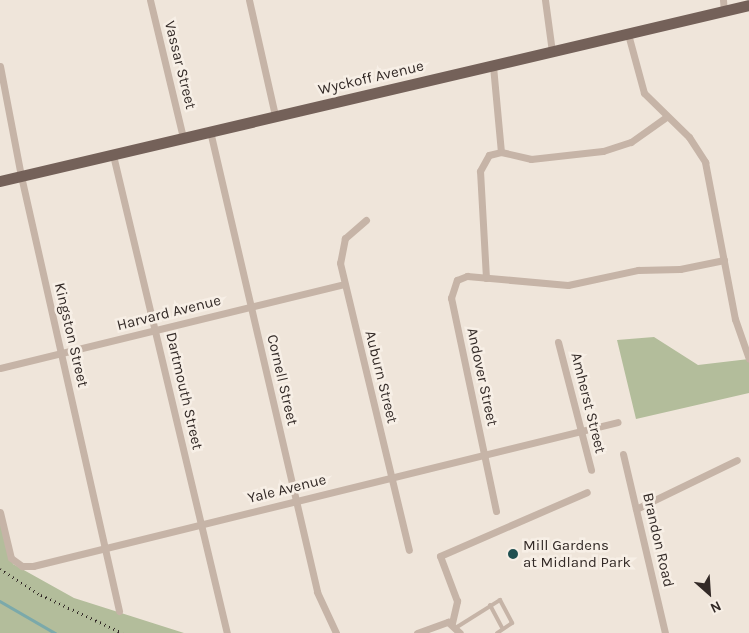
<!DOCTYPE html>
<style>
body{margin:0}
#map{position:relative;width:749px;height:633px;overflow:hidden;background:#efe5da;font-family:Karla,sans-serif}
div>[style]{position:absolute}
.green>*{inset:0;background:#b3bd9b}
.stream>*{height:2.5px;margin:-1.25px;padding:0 1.25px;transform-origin:1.25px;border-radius:1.25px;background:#7ba9aa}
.lane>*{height:4px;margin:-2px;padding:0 2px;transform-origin:2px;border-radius:2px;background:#c6b4a7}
.street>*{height:7px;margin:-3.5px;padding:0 3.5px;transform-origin:3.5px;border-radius:3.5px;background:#c6b4a7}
.primary>*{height:11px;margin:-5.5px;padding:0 5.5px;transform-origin:5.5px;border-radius:5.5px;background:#746159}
.rail>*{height:2.5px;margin-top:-1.25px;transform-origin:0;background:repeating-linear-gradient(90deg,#332a27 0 1px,transparent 0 5px)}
.dots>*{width:14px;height:14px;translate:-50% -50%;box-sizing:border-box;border:2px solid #f7efe6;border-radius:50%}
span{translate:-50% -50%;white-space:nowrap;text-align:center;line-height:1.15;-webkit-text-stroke:5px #f7efe6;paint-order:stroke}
.street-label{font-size:15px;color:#332a27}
.poi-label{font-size:15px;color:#332a27}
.left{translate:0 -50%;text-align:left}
.north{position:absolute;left:684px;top:568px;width:50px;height:50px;-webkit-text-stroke:4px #f7efe6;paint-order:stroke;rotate:154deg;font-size:14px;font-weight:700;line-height:20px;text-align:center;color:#332a27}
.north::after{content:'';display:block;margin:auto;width:18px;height:22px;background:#332a27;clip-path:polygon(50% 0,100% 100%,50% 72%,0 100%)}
</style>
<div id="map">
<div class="green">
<div style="clip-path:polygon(654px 337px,698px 365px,749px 359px,749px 393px,636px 419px,617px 340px)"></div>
<div style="clip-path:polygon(0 513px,13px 564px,74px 598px,184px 633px,0 633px)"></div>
</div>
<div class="stream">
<div style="left:0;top:601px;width:64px;rotate:30.2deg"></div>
</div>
<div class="lane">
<div style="left:490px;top:605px;width:27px;rotate:62deg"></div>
<div style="left:457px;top:627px;width:51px;rotate:-32.1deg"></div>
<div style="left:500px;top:600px;width:26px;rotate:62deg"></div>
<div style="left:512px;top:623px;width:18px;rotate:146deg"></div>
</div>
<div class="street">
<div style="left:150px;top:0;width:141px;rotate:76.5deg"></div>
<div style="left:249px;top:0;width:118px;rotate:77.3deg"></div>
<div style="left:545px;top:0;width:52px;rotate:82.3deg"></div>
<div style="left:723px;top:0;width:12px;rotate:85deg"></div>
<div style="left:628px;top:34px;width:61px;rotate:74.8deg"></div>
<div style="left:644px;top:93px;width:63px;rotate:44.4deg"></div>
<div style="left:689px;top:137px;width:30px;rotate:57deg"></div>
<div style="left:705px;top:162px;width:160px;rotate:79.2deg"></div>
<div style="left:735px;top:319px;width:42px;rotate:70.7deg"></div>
<div style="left:0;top:66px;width:112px;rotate:79.2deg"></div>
<div style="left:21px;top:176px;width:446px;rotate:77.3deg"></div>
<div style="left:493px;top:66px;width:86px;rotate:84.7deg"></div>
<div style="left:210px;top:131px;width:473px;rotate:76.9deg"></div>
<div style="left:317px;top:592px;width:45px;rotate:65.1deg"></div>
<div style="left:113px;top:155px;width:491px;rotate:76.6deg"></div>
<div style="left:366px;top:220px;width:28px;rotate:139deg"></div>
<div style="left:345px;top:238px;width:25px;rotate:101deg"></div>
<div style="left:340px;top:263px;width:295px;rotate:76.5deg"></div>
<div style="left:486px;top:278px;width:107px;rotate:-93.2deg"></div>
<div style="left:480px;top:171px;width:18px;rotate:-61deg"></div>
<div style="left:489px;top:155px;width:12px;rotate:-14deg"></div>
<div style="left:501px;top:152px;width:31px;rotate:13deg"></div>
<div style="left:531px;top:159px;width:72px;rotate:-6.3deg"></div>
<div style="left:603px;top:151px;width:29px;rotate:-18deg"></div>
<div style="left:631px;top:142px;width:43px;rotate:-35.5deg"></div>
<div style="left:558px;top:342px;width:132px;rotate:75.5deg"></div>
<div style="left:0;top:368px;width:354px;rotate:-13.7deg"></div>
<div style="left:623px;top:454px;width:184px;rotate:76.8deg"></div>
<div style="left:636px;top:509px;width:112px;rotate:-25.9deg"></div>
<div style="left:496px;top:511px;width:218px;rotate:-101.9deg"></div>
<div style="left:451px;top:298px;width:19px;rotate:-72deg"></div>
<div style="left:457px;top:280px;width:11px;rotate:-22deg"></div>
<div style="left:467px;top:276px;width:101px;rotate:5.1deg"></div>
<div style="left:568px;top:285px;width:72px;rotate:-12.1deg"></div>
<div style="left:638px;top:270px;width:42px;rotate:-1.4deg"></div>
<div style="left:680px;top:269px;width:45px;rotate:-11.6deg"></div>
<div style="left:0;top:512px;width:47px;rotate:76.6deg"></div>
<div style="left:11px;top:558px;width:14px;rotate:36deg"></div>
<div style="left:22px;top:566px;width:11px"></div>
<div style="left:33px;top:566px;width:602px;rotate:-13.83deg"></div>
<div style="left:452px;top:623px;width:23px;rotate:-77deg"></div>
<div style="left:457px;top:601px;width:48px;rotate:-110.7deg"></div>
<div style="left:440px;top:556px;width:160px;rotate:-23.5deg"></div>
<div style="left:417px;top:633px;width:33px;rotate:-20deg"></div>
<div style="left:448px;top:622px;width:16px;rotate:43deg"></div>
</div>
<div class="primary">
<div style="left:0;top:181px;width:769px;rotate:-13.22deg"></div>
</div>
<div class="rail">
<div style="left:0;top:569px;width:49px;rotate:32.4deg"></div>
<div style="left:41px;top:595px;width:90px;rotate:24.9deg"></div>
</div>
<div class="dots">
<div style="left:513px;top:554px;background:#205051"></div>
</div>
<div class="street-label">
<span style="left:180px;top:65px;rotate:76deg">Vassar Street</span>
<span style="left:371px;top:78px;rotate:-13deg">Wyckoff Avenue</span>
<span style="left:169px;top:313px;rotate:-14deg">Harvard Avenue</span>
<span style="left:71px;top:335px;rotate:77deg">Kingston Street</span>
<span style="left:381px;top:377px;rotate:76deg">Auburn Street</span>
<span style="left:482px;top:377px;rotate:78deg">Andover Street</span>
<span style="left:282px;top:380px;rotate:77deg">Cornell Street</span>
<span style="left:184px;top:391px;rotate:77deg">Dartmouth Street</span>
<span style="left:588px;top:403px;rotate:76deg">Amherst Street</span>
<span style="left:287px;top:489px;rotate:-14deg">Yale Avenue</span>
<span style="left:658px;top:540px;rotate:77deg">Brandon Road</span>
</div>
<div class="poi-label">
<span class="left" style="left:523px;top:554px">Mill Gardens<br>at Midland Park</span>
</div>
<div class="north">N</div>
</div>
